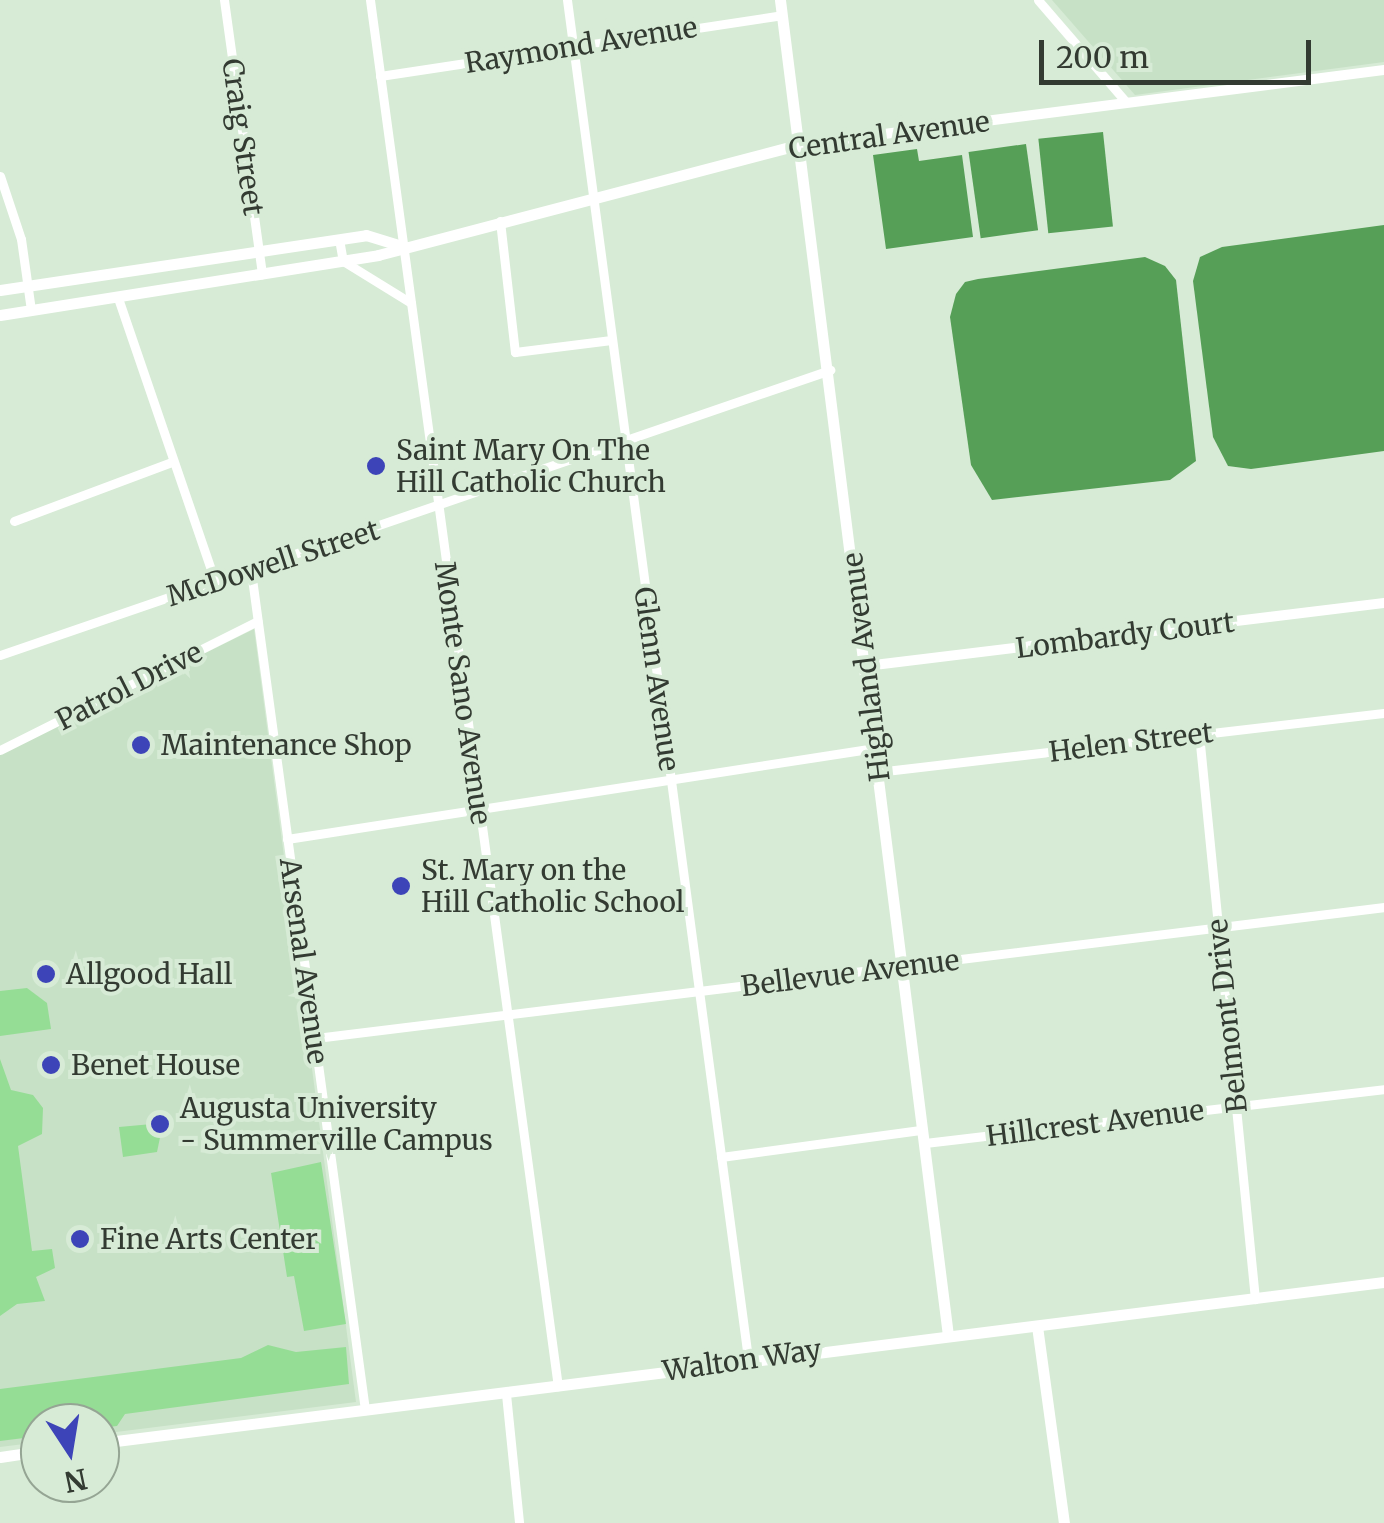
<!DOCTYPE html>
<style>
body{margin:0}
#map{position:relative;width:1384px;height:1523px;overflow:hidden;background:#d7ebd6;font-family:Merriweather,serif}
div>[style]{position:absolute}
.built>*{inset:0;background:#c7e1c6}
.green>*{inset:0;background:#95dd95}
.water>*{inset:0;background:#569f57;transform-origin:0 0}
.minor>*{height:9px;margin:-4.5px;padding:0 4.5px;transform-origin:4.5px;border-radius:4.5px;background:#fff}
.tertiary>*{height:10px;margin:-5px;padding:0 5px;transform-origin:5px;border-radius:5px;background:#fff}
.secondary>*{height:11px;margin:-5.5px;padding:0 5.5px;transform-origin:5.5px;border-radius:5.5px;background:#fff}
.dots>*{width:28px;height:28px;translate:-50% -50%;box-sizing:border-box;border:5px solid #d7ebd6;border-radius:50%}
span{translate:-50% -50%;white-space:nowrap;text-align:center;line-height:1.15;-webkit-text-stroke:8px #d7ebd6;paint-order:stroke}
.street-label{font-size:28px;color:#333b32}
.poi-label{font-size:28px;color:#333b32}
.left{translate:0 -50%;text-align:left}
.north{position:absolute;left:20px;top:1403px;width:100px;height:100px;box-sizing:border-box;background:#d7ebd6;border:2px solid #95a594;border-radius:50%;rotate:168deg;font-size:28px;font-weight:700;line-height:40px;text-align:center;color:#333b32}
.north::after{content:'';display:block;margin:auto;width:35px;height:45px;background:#3d44b8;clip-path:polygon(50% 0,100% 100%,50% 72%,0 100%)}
.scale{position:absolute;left:1039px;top:40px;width:272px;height:45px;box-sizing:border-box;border:5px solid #333b32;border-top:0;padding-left:12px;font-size:30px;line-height:35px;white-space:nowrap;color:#333b32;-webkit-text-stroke:8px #d7ebd6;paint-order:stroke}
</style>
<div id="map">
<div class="built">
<div style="clip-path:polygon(1052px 0,1384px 0,1384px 62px,1135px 95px)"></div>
<div style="clip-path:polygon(254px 629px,356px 1402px,100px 1434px,100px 1423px,40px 1423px,40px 1442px,0 1447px,0 754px)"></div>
</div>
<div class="green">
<div style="clip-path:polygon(27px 988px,47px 1003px,51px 1029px,0 1036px,0 991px)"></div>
<div style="clip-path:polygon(0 1059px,11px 1090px,33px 1095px,43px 1108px,42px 1134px,18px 1146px,32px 1251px,52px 1249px,55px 1268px,36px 1277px,45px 1301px,17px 1304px,0 1316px)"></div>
<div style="clip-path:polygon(163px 1123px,157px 1152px,123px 1157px,119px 1127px)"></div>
<div style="clip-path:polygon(321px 1162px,346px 1324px,304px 1331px,294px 1276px,287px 1277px,271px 1173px)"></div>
<div style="clip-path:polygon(268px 1345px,296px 1352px,346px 1347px,349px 1384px,125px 1414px,117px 1426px,100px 1428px,100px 1423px,40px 1423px,40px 1436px,0 1441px,0 1389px,241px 1358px)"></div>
</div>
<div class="water">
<div style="left:1103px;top:132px;width:95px;height:65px;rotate:84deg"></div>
<div style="left:1026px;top:144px;width:87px;height:58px;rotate:82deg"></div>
<div style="clip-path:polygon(917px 149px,919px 161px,962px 155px,973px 237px,886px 249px,873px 155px)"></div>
<div style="clip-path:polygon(1384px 225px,1384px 451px,1251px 469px,1228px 466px,1213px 437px,1193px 281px,1200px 257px,1222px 247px)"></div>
<div style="clip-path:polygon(1145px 257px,1165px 266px,1176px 280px,1196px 461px,1170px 480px,992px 500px,971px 465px,950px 317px,956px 294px,965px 282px,978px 279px)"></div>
</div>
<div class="minor">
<div style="left:224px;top:0;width:277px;rotate:82.1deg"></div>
<div style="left:370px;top:0;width:1399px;rotate:82.28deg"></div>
<div style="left:567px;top:0;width:1370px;rotate:82.41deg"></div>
<div style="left:1038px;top:0;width:135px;rotate:49.2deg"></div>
<div style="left:380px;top:76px;width:406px;rotate:-8.6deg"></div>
<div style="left:0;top:176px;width:66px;rotate:71.6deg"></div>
<div style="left:21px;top:239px;width:72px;rotate:82deg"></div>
<div style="left:500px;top:221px;width:132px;rotate:83.5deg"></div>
<div style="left:515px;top:352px;width:97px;rotate:-7.1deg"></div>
<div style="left:339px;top:239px;width:22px;rotate:80deg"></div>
<div style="left:343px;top:261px;width:80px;rotate:31.7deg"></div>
<div style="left:118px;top:298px;width:299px;rotate:71.1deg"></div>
<div style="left:14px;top:521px;width:169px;rotate:-20.5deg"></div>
<div style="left:251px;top:571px;width:847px;rotate:82.26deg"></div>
<div style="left:0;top:655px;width:878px;rotate:-18.95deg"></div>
<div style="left:1199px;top:734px;width:568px;rotate:84.34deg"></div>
<div style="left:0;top:750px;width:288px;rotate:-26.6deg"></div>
<div style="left:877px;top:772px;width:510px;rotate:-6.64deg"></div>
<div style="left:287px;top:839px;width:595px;rotate:-8.8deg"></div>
<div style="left:316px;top:1038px;width:1076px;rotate:-6.99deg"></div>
<div style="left:925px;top:1143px;width:462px;rotate:-6.7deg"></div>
<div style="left:721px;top:1157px;width:203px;rotate:-7.7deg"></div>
<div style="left:506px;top:1394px;width:130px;rotate:84.2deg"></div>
</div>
<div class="tertiary">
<div style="left:798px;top:145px;width:591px;rotate:-7.29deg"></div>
<div style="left:866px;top:666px;width:522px;rotate:-6.93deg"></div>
</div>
<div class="secondary">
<div style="left:780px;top:0;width:1346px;rotate:82.83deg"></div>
<div style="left:0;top:290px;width:370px;rotate:-8.5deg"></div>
<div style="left:366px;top:235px;width:39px;rotate:17deg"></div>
<div style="left:0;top:315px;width:383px;rotate:-9deg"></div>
<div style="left:378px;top:255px;width:434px;rotate:-14.7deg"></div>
<div style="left:1037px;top:1326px;width:199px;rotate:82.2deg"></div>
<div style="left:100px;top:1443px;width:1294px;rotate:-7.15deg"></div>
<div style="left:0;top:1457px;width:40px;rotate:-8.5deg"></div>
</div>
<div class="dots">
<div style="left:376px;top:466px;background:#3d44b8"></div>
<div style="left:141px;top:745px;background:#3d44b8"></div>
<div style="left:401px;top:886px;background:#3d44b8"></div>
<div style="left:46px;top:974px;background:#3d44b8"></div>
<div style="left:51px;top:1065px;background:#3d44b8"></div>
<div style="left:160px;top:1124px;background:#3d44b8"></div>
<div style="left:80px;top:1239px;background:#3d44b8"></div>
</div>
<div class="street-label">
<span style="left:581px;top:45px;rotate:-9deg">Raymond Avenue</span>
<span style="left:889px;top:135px;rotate:-8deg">Central Avenue</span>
<span style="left:243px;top:137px;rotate:82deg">Craig Street</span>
<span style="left:273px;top:563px;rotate:-18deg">McDowell Street</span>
<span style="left:1125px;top:635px;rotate:-7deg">Lombardy Court</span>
<span style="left:866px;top:667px;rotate:-97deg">Highland Avenue</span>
<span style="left:657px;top:679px;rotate:82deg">Glenn Avenue</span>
<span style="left:129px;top:686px;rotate:-27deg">Patrol Drive</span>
<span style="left:463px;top:693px;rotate:82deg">Monte Sano Avenue</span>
<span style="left:1131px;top:742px;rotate:-7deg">Helen Street</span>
<span style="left:304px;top:961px;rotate:82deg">Arsenal Avenue</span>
<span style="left:850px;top:973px;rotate:-7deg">Bellevue Avenue</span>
<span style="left:1227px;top:1016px;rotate:-96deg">Belmont Drive</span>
<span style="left:1095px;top:1123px;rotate:-7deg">Hillcrest Avenue</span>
<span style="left:742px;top:1360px;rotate:-8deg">Walton Way</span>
</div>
<div class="poi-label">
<span class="left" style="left:396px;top:466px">Saint Mary On The<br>Hill Catholic Church</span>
<span class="left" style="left:161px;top:745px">Maintenance Shop</span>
<span class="left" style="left:421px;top:886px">St. Mary on the<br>Hill Catholic School</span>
<span class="left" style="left:66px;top:974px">Allgood Hall</span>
<span class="left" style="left:71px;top:1065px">Benet House</span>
<span class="left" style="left:180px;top:1124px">Augusta University<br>- Summerville Campus</span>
<span class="left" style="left:100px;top:1239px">Fine Arts Center</span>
</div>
<div class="north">N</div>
<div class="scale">200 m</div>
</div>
